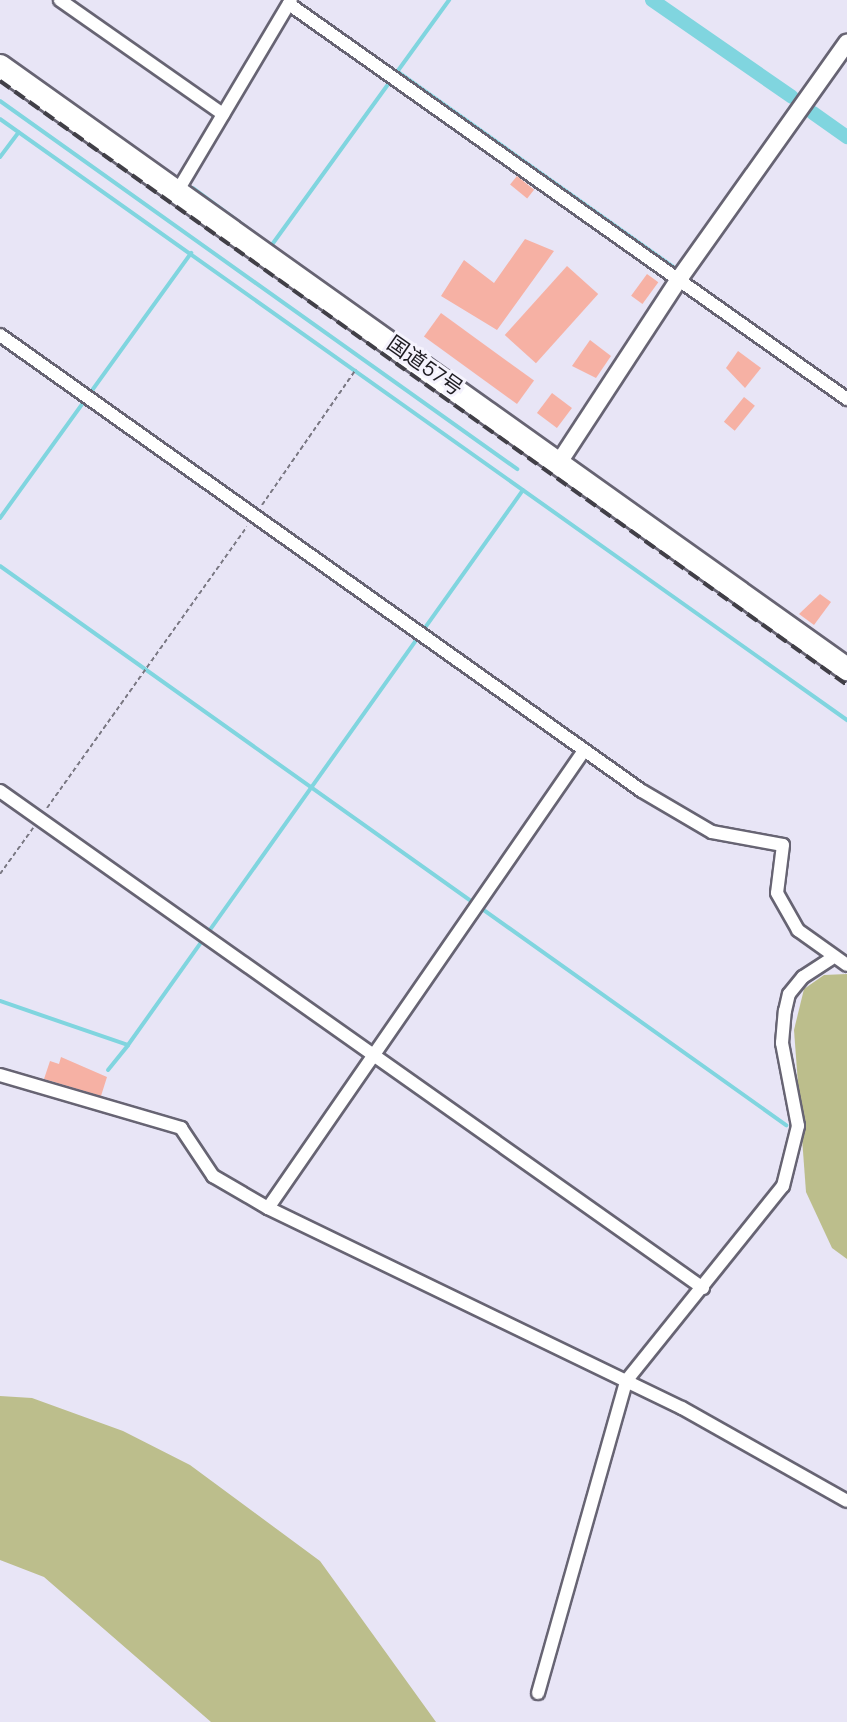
<!DOCTYPE html>
<meta charset="utf-8">
<style>
body{margin:0}
#map{position:relative;width:847px;height:1722px;overflow:hidden;background:#e8e5f6;font-family:"DM Sans","Noto Sans JP",sans-serif}
div>[style]{position:absolute}
.green>*{inset:0;background:#bcbe8c}
.stream>*{height:4px;margin:-2px;padding:0 2px;transform-origin:2px;border-radius:2px;background:#80d5df}
.canal>*{height:14px;margin:-7px;padding:0 7px;transform-origin:7px;border-radius:7px;background:#80d5df}
.building>*{inset:0;background:#f6b1a4;transform-origin:0 0}
.path>*{height:2px;margin-top:-1px;transform-origin:0;background:repeating-linear-gradient(90deg,#797782 0 4.5px,transparent 0 7.5px)}
.roads{filter:drop-shadow(2px 0 #676473) drop-shadow(-2px 0 #676473) drop-shadow(0 2px #676473) drop-shadow(0 -2px #676473)}
.street>*{height:12px;margin:-6px;padding:0 6px;transform-origin:6px;border-radius:6px;background:#fff}
.secondary>*{height:16px;margin:-8px;padding:0 8px;transform-origin:8px;border-radius:8px;background:#fff}
.highway>*{height:22px;margin:-11px;padding:0 11px;transform-origin:11px;border-radius:11px;background:#fff}
.rail>*{height:4px;margin-top:-2px;transform-origin:0;background:repeating-linear-gradient(90deg,#413f47 0 12px,transparent 0 18px)}
span{translate:-50% -50%;white-space:nowrap;text-align:center;line-height:1.15;-webkit-text-stroke:6px #f5f3fd;paint-order:stroke}
.street-label{font-size:21px;color:#1e1c22}
</style>
<div id="map">
<div class="green">
<div style="clip-path:polygon(847px 974px,847px 1259px,832px 1248px,806px 1192px,794px 1030px,804px 989px,824px 975px)"></div>
<div style="clip-path:polygon(0 1396px,32px 1398px,123px 1431px,190px 1465px,320px 1561px,436px 1722px,211px 1722px,44px 1577px,0 1560px)"></div>
</div>
<div class="stream">
<div style="left:398px;top:72px;width:337px;rotate:35.3deg"></div>
<div style="left:0;top:101px;width:635px;rotate:35.44deg"></div>
<div style="left:0;top:119px;width:1039px;rotate:35.36deg"></div>
<div style="left:0;top:157px;width:31px;rotate:-53deg"></div>
<div style="left:193px;top:188px;width:81px;rotate:36.4deg"></div>
<div style="left:271px;top:246px;width:304px;rotate:-54.1deg"></div>
<div style="left:692px;top:282px;width:118px;rotate:35.3deg"></div>
<div style="left:0;top:518px;width:327px;rotate:-54.2deg"></div>
<div style="left:0;top:566px;width:965px;rotate:35.42deg"></div>
<div style="left:0;top:1001px;width:135px;rotate:19deg"></div>
<div style="left:128px;top:1045px;width:681px;rotate:-54.56deg"></div>
<div style="left:108px;top:1070px;width:32px;rotate:-51deg"></div>
</div>
<div class="canal">
<div style="left:652px;top:0;width:170px;rotate:34.7deg"></div>
<div style="left:813px;top:113px;width:42px;rotate:35.2deg"></div>
</div>
<div class="building">
<div style="left:517px;top:176px;width:22px;height:11px;rotate:39deg"></div>
<div style="clip-path:polygon(525px 239px,554px 251px,497px 330px,441px 296px,464px 260px,494px 283px)"></div>
<div style="left:567px;top:266px;width:42px;height:93px;rotate:42deg"></div>
<div style="left:647px;top:274px;width:14px;height:27px;rotate:36deg"></div>
<div style="left:441px;top:313px;width:115px;height:29px;rotate:36deg"></div>
<div style="clip-path:polygon(590px 340px,611px 356px,596px 378px,572px 366px)"></div>
<div style="clip-path:polygon(738px 351px,761px 368px,745px 388px,726px 368px)"></div>
<div style="left:552px;top:393px;width:25px;height:25px;rotate:37deg"></div>
<div style="left:744px;top:397px;width:14px;height:32px;rotate:39deg"></div>
<div style="clip-path:polygon(820px 594px,831px 602px,814px 625px,799px 614px)"></div>
<div style="clip-path:polygon(61px 1057px,107px 1077px,101px 1096px,44px 1079px,50px 1061px,59px 1064px)"></div>
</div>
<div class="path">
<div style="left:262px;top:505px;width:165px;rotate:-55.3deg"></div>
<div style="left:47px;top:808px;width:345px;rotate:-54.6deg"></div>
<div style="left:0;top:874px;width:57px;rotate:-54.3deg"></div>
</div>
<div class="roads">
<div class="street">
<div style="left:60px;top:0;width:199px;rotate:35deg"></div>
<div style="left:289px;top:4px;width:684px;rotate:35.29deg"></div>
<div style="left:177px;top:192px;width:223px;rotate:-59.3deg"></div>
<div style="left:0;top:335px;width:787px;rotate:35.39deg"></div>
<div style="left:642px;top:791px;width:81px;rotate:30.4deg"></div>
<div style="left:712px;top:832px;width:72px;rotate:10.4deg"></div>
<div style="left:783px;top:845px;width:48px;rotate:97.1deg"></div>
<div style="left:777px;top:893px;width:43px;rotate:60.4deg"></div>
<div style="left:798px;top:930px;width:60px;rotate:35.5deg"></div>
<div style="left:0;top:791px;width:861px;rotate:35.26deg"></div>
<div style="left:0;top:1075px;width:189px;rotate:16.3deg"></div>
<div style="left:181px;top:1128px;width:58px;rotate:56.3deg"></div>
<div style="left:213px;top:1176px;width:64px;rotate:30.2deg"></div>
<div style="left:268px;top:1208px;width:460px;rotate:25.8deg"></div>
<div style="left:682px;top:1408px;width:189px;rotate:29.4deg"></div>
<div style="left:268px;top:1208px;width:554px;rotate:-55.36deg"></div>
<div style="left:538px;top:1693px;width:324px;rotate:-74.2deg"></div>
<div style="left:626px;top:1381px;width:250px;rotate:-51.2deg"></div>
<div style="left:783px;top:1186px;width:62px;rotate:-76deg"></div>
<div style="left:798px;top:1126px;width:85px;rotate:-100.9deg"></div>
<div style="left:782px;top:1043px;width:32px;rotate:-85deg"></div>
<div style="left:785px;top:1011px;width:17px;rotate:-77deg"></div>
<div style="left:789px;top:994px;width:22px;rotate:-51deg"></div>
<div style="left:803px;top:977px;width:33px;rotate:-33deg"></div>
</div>
<div class="secondary">
<div style="left:560px;top:461px;width:217px;rotate:-56.8deg"></div>
<div style="left:679px;top:279px;width:290px;rotate:-54.6deg"></div>
</div>
<div class="highway">
<div style="left:0;top:66px;width:1040px;rotate:35.45deg"></div>
</div>
</div>
<div class="rail">
<div style="left:0;top:81px;width:1040px;rotate:35.49deg"></div>
</div>
<div class="street-label">
<span style="left:425px;top:366px;rotate:35deg">国道57号</span>
</div>
</div>
